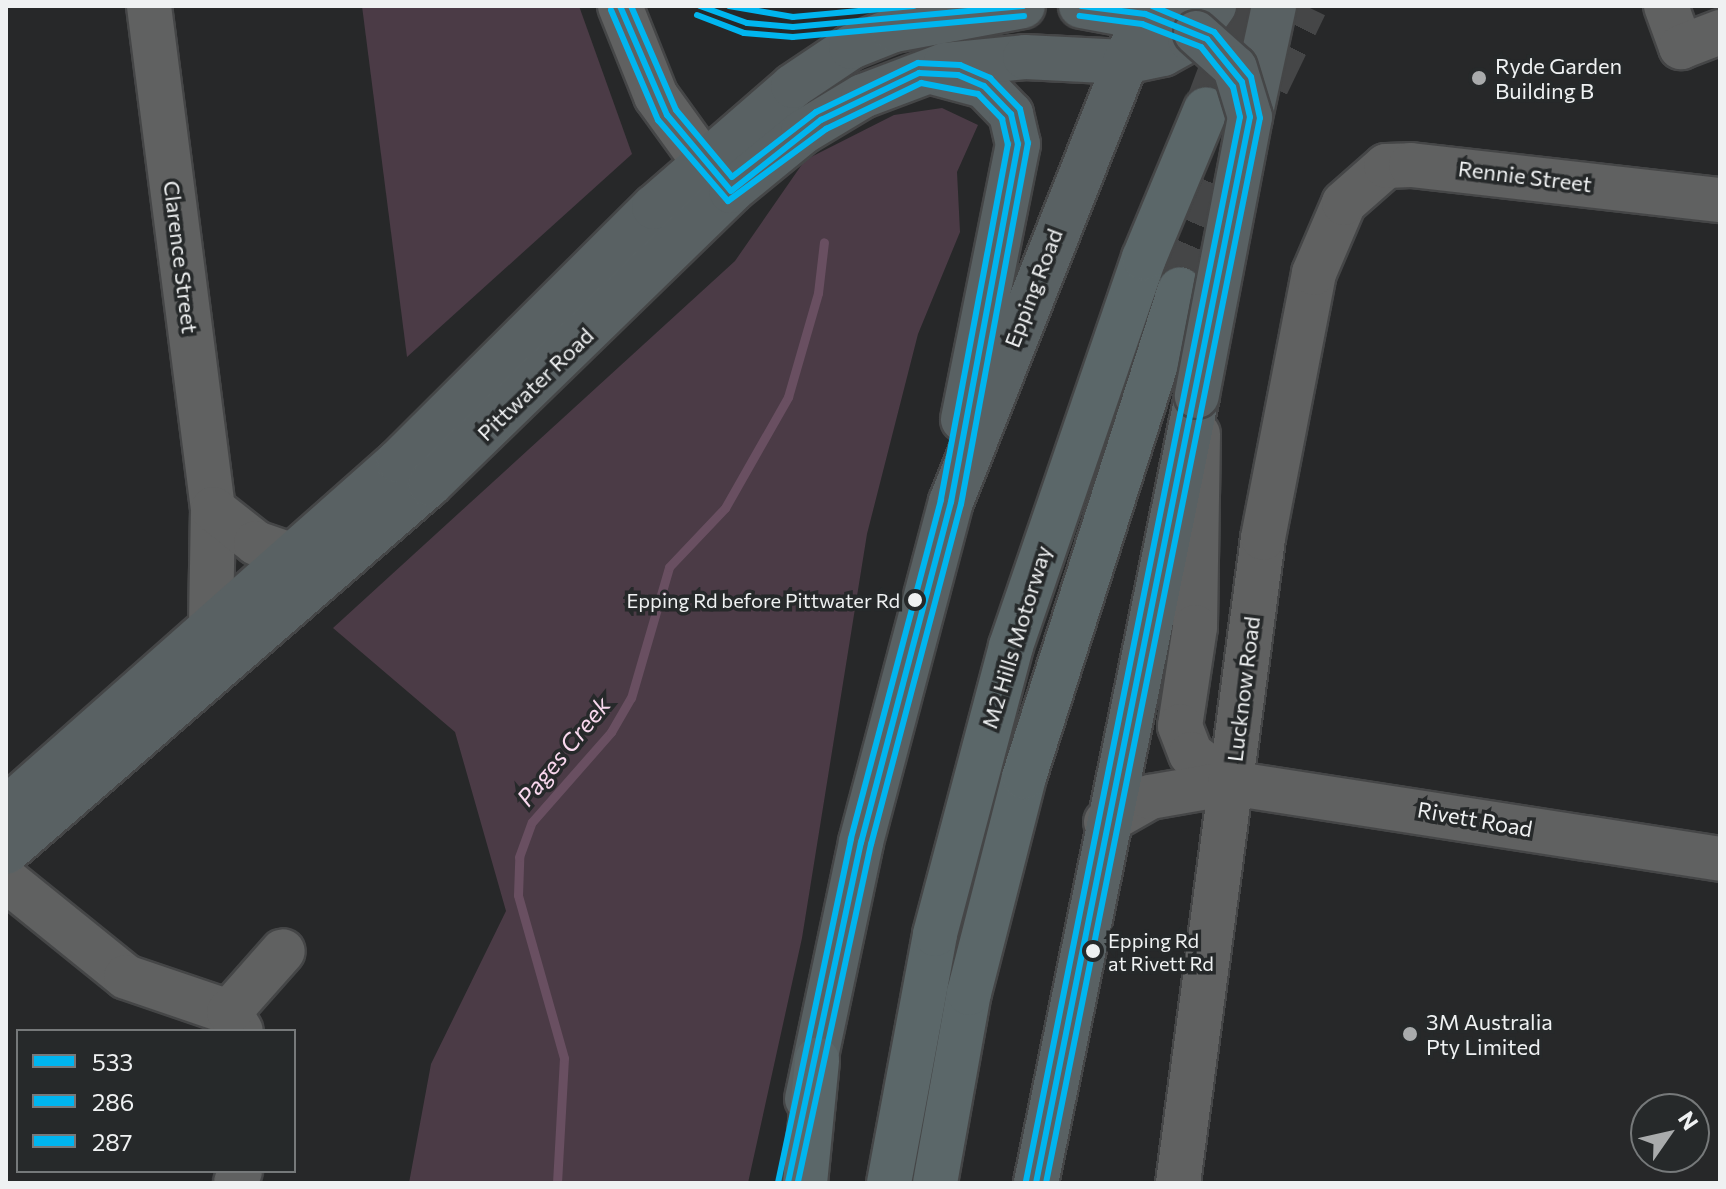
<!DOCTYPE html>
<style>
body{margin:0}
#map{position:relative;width:1726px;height:1189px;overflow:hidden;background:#272829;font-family:Commissioner,sans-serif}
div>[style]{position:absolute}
.green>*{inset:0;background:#4b3b46}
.stream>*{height:9px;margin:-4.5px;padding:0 4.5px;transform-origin:4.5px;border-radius:4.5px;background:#694f61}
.highway-tunnel>*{height:44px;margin-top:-22px;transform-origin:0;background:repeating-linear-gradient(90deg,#454647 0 44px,transparent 0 66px)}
.roads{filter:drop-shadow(2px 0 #454647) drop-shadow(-2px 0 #454647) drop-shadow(0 2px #454647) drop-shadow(0 -2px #454647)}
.minor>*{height:44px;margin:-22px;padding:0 22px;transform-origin:22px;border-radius:22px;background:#606161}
.major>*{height:44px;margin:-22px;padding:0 22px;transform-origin:22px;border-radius:22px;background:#596163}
.highway>*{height:44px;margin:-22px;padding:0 22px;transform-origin:22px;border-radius:22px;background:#5b6769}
.bridges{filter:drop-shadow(2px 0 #454647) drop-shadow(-2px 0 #454647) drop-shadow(0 2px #454647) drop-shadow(0 -2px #454647)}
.major-bridge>*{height:44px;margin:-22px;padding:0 22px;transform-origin:22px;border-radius:22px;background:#596163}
.bus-1>*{height:6px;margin:-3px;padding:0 3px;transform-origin:3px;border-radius:3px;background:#00b5ef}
.bus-2>*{height:6px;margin:-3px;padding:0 3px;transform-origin:3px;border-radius:3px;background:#00b5ef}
.bus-3>*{height:6px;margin:-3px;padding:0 3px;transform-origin:3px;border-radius:3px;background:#00b5ef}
.dots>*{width:22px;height:22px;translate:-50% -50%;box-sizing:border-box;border:4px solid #26292a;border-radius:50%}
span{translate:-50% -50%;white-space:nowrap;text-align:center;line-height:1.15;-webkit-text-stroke:7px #26292a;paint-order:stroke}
.bus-label{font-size:20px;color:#eff1f2}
.right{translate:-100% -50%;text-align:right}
.left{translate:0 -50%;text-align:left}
.poi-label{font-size:22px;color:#eff1f2}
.street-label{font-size:22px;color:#eff1f2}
.water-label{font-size:24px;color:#f9d8ee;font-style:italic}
.frame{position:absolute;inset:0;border:8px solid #eff1f2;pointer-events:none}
.legend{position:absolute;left:16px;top:1029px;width:280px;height:144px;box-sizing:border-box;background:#26292a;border:2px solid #76797a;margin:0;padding:10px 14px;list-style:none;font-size:24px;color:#eff1f2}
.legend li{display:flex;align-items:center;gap:16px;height:40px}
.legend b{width:40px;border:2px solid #76797a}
.north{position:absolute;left:1630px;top:1093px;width:80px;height:80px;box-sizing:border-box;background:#26292a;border:2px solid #76797a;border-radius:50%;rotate:56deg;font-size:22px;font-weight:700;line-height:32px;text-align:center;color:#eff1f2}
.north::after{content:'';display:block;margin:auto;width:28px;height:36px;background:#a9abac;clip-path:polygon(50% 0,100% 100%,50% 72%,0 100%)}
</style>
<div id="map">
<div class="green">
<div style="clip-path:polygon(362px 6px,579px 6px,632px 154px,407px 357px)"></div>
<div style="clip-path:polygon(942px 108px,978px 125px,957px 172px,960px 232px,918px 334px,867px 534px,802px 938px,748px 1183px,409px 1183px,431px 1064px,506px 911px,455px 732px,333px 628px,735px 261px,805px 160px,894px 115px)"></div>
</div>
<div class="stream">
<div style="left:557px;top:1183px;width:125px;rotate:-86.8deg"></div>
<div style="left:564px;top:1058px;width:169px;rotate:-105.8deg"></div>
<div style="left:518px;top:895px;width:38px;rotate:-88deg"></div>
<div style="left:519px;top:857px;width:37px;rotate:-70deg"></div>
<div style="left:532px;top:822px;width:120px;rotate:-48.7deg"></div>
<div style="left:611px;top:732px;width:39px;rotate:-60deg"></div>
<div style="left:631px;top:698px;width:136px;rotate:-73.8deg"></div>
<div style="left:669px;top:567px;width:81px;rotate:-46.5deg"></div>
<div style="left:725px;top:508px;width:128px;rotate:-60.4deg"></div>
<div style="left:788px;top:397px;width:108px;rotate:-73.9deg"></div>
<div style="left:818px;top:293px;width:51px;rotate:-83.3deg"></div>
</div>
<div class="highway-tunnel">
<div style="left:1267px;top:85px;width:88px;rotate:-64.3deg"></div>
<div style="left:1206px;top:109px;width:110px;rotate:-69.3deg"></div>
<div style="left:1180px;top:289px;width:129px;rotate:-66.8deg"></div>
</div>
<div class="roads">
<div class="minor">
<div style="left:149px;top:6px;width:507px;rotate:82.75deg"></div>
<div style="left:213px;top:509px;width:118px;rotate:91deg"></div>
<div style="left:620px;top:6px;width:97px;rotate:68.2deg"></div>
<div style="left:656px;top:96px;width:80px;rotate:54.1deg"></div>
<div style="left:1666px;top:6px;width:44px;rotate:69.9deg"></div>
<div style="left:1681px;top:47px;width:42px;rotate:-21deg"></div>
<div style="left:1198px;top:434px;width:193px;rotate:90.9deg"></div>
<div style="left:1195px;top:627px;width:100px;rotate:98.6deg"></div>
<div style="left:1180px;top:726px;width:30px;rotate:69deg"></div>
<div style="left:1191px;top:754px;width:49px;rotate:36.6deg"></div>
<div style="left:213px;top:509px;width:55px;rotate:38.3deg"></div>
<div style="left:256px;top:543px;width:37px;rotate:19deg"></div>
<div style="left:1106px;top:822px;width:51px;rotate:-29.6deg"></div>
<div style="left:1150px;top:797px;width:81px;rotate:-9.9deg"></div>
<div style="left:1230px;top:783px;width:496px;rotate:8.8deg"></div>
<div style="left:6px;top:880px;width:154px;rotate:38.9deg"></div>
<div style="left:126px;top:977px;width:109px;rotate:18.8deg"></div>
<div style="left:229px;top:1012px;width:22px;rotate:58deg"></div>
<div style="left:229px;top:1012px;width:81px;rotate:-48.5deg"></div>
<div style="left:236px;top:1183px;width:13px;rotate:-72deg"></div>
<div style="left:1178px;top:1183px;width:651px;rotate:-82.49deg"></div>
<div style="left:1263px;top:538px;width:270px;rotate:-79.1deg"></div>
<div style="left:1314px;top:273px;width:76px;rotate:-66.8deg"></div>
<div style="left:1344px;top:203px;width:56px;rotate:-41.4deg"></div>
<div style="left:1386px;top:166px;width:25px;rotate:-2deg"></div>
<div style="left:1411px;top:165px;width:311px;rotate:6.5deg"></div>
</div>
<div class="major">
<div style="left:1081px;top:6px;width:94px;rotate:10.5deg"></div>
<div style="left:932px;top:72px;width:54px;rotate:15.1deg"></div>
<div style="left:984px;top:86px;width:39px;rotate:46deg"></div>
<div style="left:1011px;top:114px;width:31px;rotate:77deg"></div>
<div style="left:1018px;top:144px;width:281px;rotate:101.3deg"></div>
<div style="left:1250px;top:117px;width:114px;rotate:-77.8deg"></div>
<div style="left:6px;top:809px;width:525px;rotate:-41.52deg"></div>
<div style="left:399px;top:461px;width:360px;rotate:-44.9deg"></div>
<div style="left:654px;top:207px;width:184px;rotate:-41deg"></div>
<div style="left:793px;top:86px;width:70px;rotate:-33.9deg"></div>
<div style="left:851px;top:47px;width:46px;rotate:-21.6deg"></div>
<div style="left:894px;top:30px;width:131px;rotate:-10.5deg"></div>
<div style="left:6px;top:852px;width:561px;rotate:-40.96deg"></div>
<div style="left:430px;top:484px;width:420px;rotate:-44.2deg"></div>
<div style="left:731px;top:191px;width:93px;rotate:-39.3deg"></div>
<div style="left:803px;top:132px;width:70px;rotate:-31deg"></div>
<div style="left:863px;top:96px;width:88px;rotate:-20.7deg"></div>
<div style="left:945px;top:65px;width:80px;rotate:-5.7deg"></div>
<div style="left:1025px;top:57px;width:100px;rotate:2.9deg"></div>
<div style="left:1125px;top:62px;width:39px;rotate:-12deg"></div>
<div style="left:1163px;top:54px;width:31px;rotate:-29deg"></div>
<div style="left:1190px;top:39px;width:41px;rotate:-54deg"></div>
<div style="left:807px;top:1099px;width:263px;rotate:-78.1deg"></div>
<div style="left:861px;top:842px;width:352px;rotate:-75.2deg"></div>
<div style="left:951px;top:502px;width:534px;rotate:-68.34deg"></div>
<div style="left:1036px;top:1183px;width:803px;rotate:-78.44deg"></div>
</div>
<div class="highway">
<div style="left:805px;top:1183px;width:124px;rotate:-84.4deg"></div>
<div style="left:889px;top:1183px;width:253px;rotate:-79.5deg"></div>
<div style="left:935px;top:934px;width:298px;rotate:-75.2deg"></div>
<div style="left:1011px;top:646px;width:410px;rotate:-71.1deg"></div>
<div style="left:1144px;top:258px;width:161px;rotate:-67.4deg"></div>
<div style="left:935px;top:1183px;width:193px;rotate:-79.9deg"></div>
<div style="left:969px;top:993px;width:223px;rotate:-75.7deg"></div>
<div style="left:1024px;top:777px;width:512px;rotate:-72.27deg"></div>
</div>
</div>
<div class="bridges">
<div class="major-bridge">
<div style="left:1196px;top:33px;width:52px;rotate:41.9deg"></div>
<div style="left:1235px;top:68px;width:51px;rotate:73deg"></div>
<div style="left:1250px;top:117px;width:284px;rotate:100.8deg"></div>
</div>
</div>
<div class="bus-1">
<div style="left:620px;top:6px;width:119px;rotate:66.7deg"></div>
<div style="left:667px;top:115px;width:99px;rotate:49.9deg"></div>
<div style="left:731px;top:191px;width:115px;rotate:-38.3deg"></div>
<div style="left:821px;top:120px;width:109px;rotate:-25.6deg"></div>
<div style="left:919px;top:73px;width:39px;rotate:3deg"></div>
<div style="left:958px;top:75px;width:28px;rotate:23deg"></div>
<div style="left:984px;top:86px;width:39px;rotate:46deg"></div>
<div style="left:1011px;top:114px;width:31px;rotate:77deg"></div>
<div style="left:1018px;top:144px;width:364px;rotate:100.6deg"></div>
<div style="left:951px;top:502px;width:352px;rotate:104.8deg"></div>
<div style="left:861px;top:842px;width:349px;rotate:102.1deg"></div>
<div style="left:700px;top:6px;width:50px;rotate:19.9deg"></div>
<div style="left:747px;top:23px;width:46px;rotate:5deg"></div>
<div style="left:793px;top:27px;width:231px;rotate:-5.2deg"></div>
<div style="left:1036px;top:1183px;width:1087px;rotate:-78.65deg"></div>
<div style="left:1250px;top:117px;width:36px;rotate:-103deg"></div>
<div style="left:1242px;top:82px;width:55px;rotate:-129.1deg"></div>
<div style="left:1207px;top:39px;width:67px;rotate:-158deg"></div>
<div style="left:1145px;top:14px;width:64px;rotate:-172.9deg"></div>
</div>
<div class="bus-2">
<div style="left:611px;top:10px;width:120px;rotate:66.9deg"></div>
<div style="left:658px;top:120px;width:107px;rotate:49.2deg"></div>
<div style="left:728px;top:201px;width:122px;rotate:-36.3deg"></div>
<div style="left:826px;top:129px;width:106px;rotate:-25.8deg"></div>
<div style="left:921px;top:83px;width:58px;rotate:10.9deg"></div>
<div style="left:978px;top:94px;width:35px;rotate:46deg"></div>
<div style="left:1002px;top:119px;width:26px;rotate:77deg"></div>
<div style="left:1008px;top:144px;width:362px;rotate:100.7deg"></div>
<div style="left:941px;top:500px;width:351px;rotate:104.9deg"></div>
<div style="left:851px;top:839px;width:350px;rotate:102deg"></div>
<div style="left:697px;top:15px;width:50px;rotate:21deg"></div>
<div style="left:744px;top:33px;width:49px;rotate:4.7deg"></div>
<div style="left:793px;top:37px;width:232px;rotate:-5.2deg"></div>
<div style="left:1046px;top:1183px;width:1086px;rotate:-78.64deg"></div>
<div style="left:1260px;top:118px;width:42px;rotate:-102.4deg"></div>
<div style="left:1251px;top:77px;width:58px;rotate:-129.4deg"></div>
<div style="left:1214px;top:32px;width:67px;rotate:-157.2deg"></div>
</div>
<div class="bus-3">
<div style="left:631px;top:6px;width:113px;rotate:66.6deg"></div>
<div style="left:676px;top:110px;width:87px;rotate:50.1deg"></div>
<div style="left:732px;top:177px;width:106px;rotate:-37.7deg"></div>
<div style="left:816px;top:112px;width:113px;rotate:-25.7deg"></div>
<div style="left:918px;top:63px;width:42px;rotate:2.7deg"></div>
<div style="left:960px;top:65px;width:33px;rotate:23deg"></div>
<div style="left:990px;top:78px;width:43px;rotate:45.9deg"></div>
<div style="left:1020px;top:109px;width:35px;rotate:77deg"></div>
<div style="left:1028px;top:143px;width:367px;rotate:100.5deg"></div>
<div style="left:961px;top:504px;width:352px;rotate:104.8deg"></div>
<div style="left:871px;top:844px;width:347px;rotate:102.2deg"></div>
<div style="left:729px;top:6px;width:65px;rotate:9.8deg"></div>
<div style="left:793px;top:17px;width:121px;rotate:-5.2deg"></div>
<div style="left:1026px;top:1181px;width:1085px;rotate:-78.63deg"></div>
<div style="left:1240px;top:117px;width:31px;rotate:-103deg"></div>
<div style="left:1233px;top:87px;width:51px;rotate:-128.7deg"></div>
<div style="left:1201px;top:47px;width:63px;rotate:-158.7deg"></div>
<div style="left:1142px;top:24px;width:63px;rotate:-172.6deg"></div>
</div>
<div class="dots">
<div style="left:1479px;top:78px;background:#a9abac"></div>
<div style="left:915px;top:600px;background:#eff1f2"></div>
<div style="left:1093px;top:951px;background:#eff1f2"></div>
<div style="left:1410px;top:1034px;background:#a9abac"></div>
</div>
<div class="bus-label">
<span class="right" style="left:900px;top:600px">Epping Rd before Pittwater Rd</span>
<span class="left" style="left:1108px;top:952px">Epping Rd<br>at Rivett Rd</span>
</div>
<div class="poi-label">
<span class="left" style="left:1495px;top:78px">Ryde Garden<br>Building B</span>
<span class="left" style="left:1426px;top:1034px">3M Australia<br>Pty Limited</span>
</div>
<div class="street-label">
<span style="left:1525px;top:176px;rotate:7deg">Rennie Street</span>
<span style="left:181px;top:257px;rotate:83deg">Clarence Street</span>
<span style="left:1033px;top:288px;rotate:-69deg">Epping Road</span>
<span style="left:535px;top:384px;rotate:-44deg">Pittwater Road</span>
<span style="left:1016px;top:637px;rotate:-73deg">M2 Hills Motorway</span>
<span style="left:1243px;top:689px;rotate:-83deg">Lucknow Road</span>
<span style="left:1475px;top:819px;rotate:10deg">Rivett Road</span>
</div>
<div class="water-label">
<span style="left:563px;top:751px;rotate:-51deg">Pages Creek</span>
</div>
<div class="frame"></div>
<ul class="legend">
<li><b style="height:10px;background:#00b5ef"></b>533</li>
<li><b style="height:10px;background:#00b5ef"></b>286</li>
<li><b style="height:10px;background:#00b5ef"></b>287</li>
</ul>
<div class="north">N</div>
</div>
